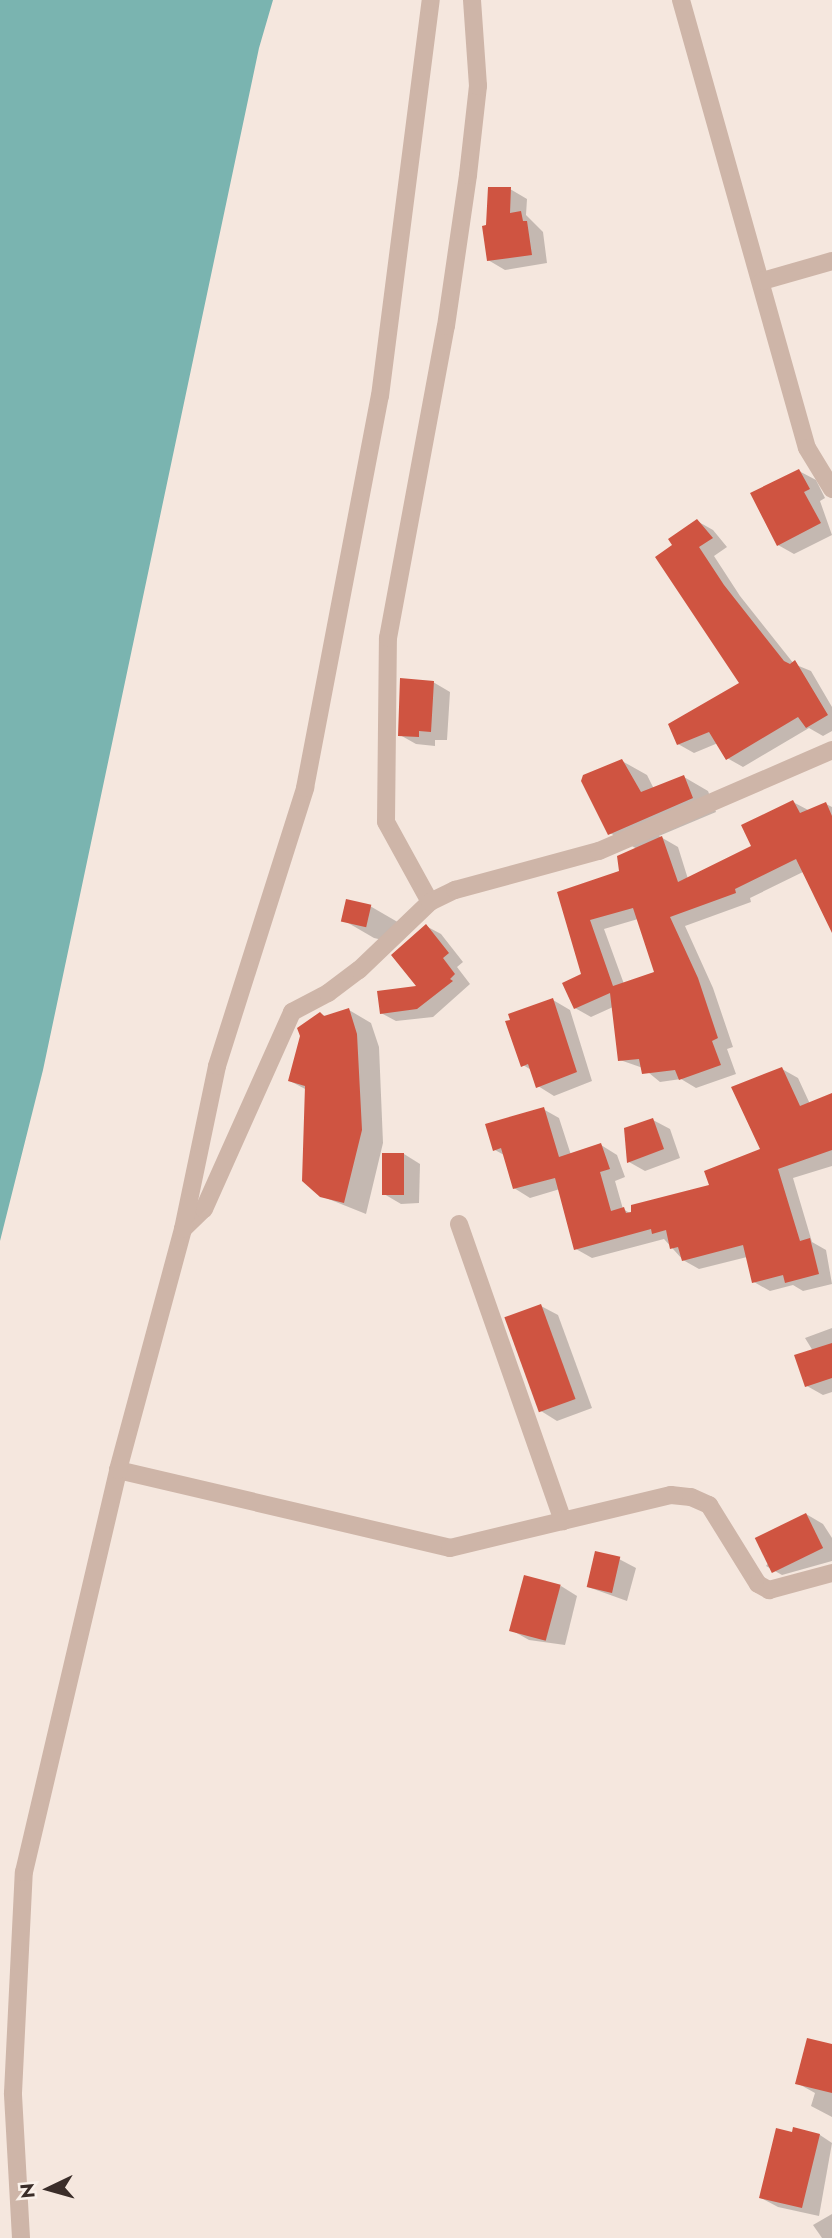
<!DOCTYPE html>
<style>
body{margin:0}
#map{position:relative;width:832px;height:2238px;overflow:hidden;background:#f5e7de;font-family:Jost,sans-serif}
div>[style]{position:absolute}
.water>*{inset:0;background:#7ab4b0}
.shadow>*{inset:0;background:#0003}
.building>*{inset:0;background:#cf5441;transform-origin:0 0}
.minor>*{height:18px;margin:-9px;padding:0 9px;transform-origin:9px;border-radius:9px;background:#ceb5a8}
span{translate:-50% -50%;white-space:nowrap;text-align:center;line-height:1.15;-webkit-text-stroke:5px #fbf2eb;paint-order:stroke}
.north{position:absolute;left:14px;top:2154px;width:70px;height:70px;-webkit-text-stroke:5px #fbf2eb;paint-order:stroke;rotate:265deg;font-size:19px;font-weight:700;line-height:28px;text-align:center;color:#3a2d29}
.north::after{content:'';display:block;margin:auto;width:24px;height:32px;background:#3a2d29;clip-path:polygon(50% 0,100% 100%,50% 72%,0 100%)}
</style>
<div id="map">
<div class="water">
<div style="clip-path:polygon(0 0,273px 0,259px 48px,43px 1070px,0 1241px)"></div>
</div>
<div class="shadow">
<div style="clip-path:polygon(510px 189px,527px 199px,526px 215px,543px 232px,547px 263px,505px 270px,488px 260px)"></div>
<div style="clip-path:polygon(799px 471px,816px 480px,825px 498px,820px 501px,832px 535px,794px 554px,778px 545px)"></div>
<div style="clip-path:polygon(697px 521px,713px 530px,727px 547px,714px 556px,740px 596px,794px 664px,811px 671px,832px 707px,832px 731px,823px 736px,809px 728px,743px 767px,727px 758px,718px 743px,694px 753px,678px 744px,741px 684px,674px 545px)"></div>
<div style="clip-path:polygon(433px 682px,450px 692px,447px 740px,435px 740px,435px 746px,416px 744px,400px 735px)"></div>
<div style="clip-path:polygon(evenodd,622px 761px,647px 775px,654px 789px,684px 777px,708px 791px,716px 812px,659px 836px,678px 847px,688px 879px,754px 847px,793px 802px,810px 811px,826px 804px,832px 807px,832px 924px,805px 871px,750px 898px,751px 902px,685px 926px,713px 988px,733px 1047px,727px 1049px,736px 1074px,696px 1088px,681px 1079px,660px 1082px,643px 1068px,620px 1060px,613px 1007px,591px 1017px,575px 1008px,583px 975px,559px 893px,621px 872px,637px 849px,610px 833px,622px 761px,638px 919px,657px 973px,624px 984px,604px 929px,638px 919px)"></div>
<div style="clip-path:polygon(370px 906px,401px 924px,396px 943px,374px 938px,343px 920px)"></div>
<div style="clip-path:polygon(426px 926px,441px 934px,463px 962px,457px 967px,470px 984px,433px 1017px,396px 1021px,381px 1013px,420px 987px)"></div>
<div style="clip-path:polygon(553px 1000px,570px 1010px,592px 1081px,554px 1096px,538px 1086px,533px 1071px,523px 1065px)"></div>
<div style="clip-path:polygon(349px 1010px,371px 1023px,379px 1047px,383px 1143px,366px 1214px,321px 1196px,307px 1090px,290px 1081px,321px 1014px,327px 1017px)"></div>
<div style="clip-path:polygon(782px 1069px,798px 1078px,810px 1104px,832px 1100px,832px 1166px,793px 1178px,812px 1242px,826px 1250px,832px 1284px,803px 1291px,793px 1285px,770px 1291px,754px 1282px,747px 1257px,699px 1269px,683px 1260px,664px 1239px,592px 1258px,576px 1249px,560px 1189px,530px 1198px,514px 1188px,504px 1155px,495px 1150px,543px 1109px,559px 1118px,571px 1155px,601px 1145px,617px 1155px,625px 1177px,615px 1181px,623px 1209px,633px 1215px,711px 1187px,762px 1150px)"></div>
<div style="clip-path:polygon(653px 1120px,670px 1129px,680px 1158px,645px 1171px,629px 1162px)"></div>
<div style="clip-path:polygon(404px 1154px,420px 1164px,419px 1203px,401px 1204px,384px 1194px)"></div>
<div style="clip-path:polygon(541px 1306px,558px 1315px,592px 1408px,557px 1421px,541px 1411px)"></div>
<div style="clip-path:polygon(832px 1328px,832px 1392px,823px 1395px,807px 1386px,813px 1351px,805px 1338px)"></div>
<div style="clip-path:polygon(806px 1514px,823px 1524px,832px 1538px,832px 1561px,782px 1575px,766px 1566px)"></div>
<div style="clip-path:polygon(619px 1559px,636px 1568px,627px 1601px,588px 1587px)"></div>
<div style="clip-path:polygon(561px 1586px,577px 1596px,565px 1645px,529px 1640px,513px 1631px)"></div>
<div style="clip-path:polygon(832px 2046px,832px 2117px,811px 2106px,815px 2093px,797px 2083px)"></div>
<div style="clip-path:polygon(793px 2134px,820px 2135px,832px 2143px,819px 2216px,778px 2207px,761px 2198px)"></div>
<div style="clip-path:polygon(832px 2214px,832px 2238px,822px 2238px,813px 2225px)"></div>
</div>
<div class="building">
<div style="clip-path:polygon(488px 187px,511px 187px,510px 213px,521px 211px,523px 221px,527px 221px,532px 255px,487px 261px,482px 226px,486px 225px)"></div>
<div style="clip-path:polygon(799px 469px,810px 489px,804px 492px,821px 523px,777px 546px,750px 493px)"></div>
<div style="clip-path:polygon(697px 519px,713px 538px,699px 547px,724px 585px,784px 661px,790px 664px,795px 660px,828px 715px,806px 728px,798px 717px,726px 760px,709px 732px,677px 745px,668px 724px,739px 683px,655px 557px,672px 545px,668px 539px)"></div>
<div style="clip-path:polygon(400px 678px,434px 681px,431px 732px,419px 731px,419px 737px,398px 736px)"></div>
<div style="clip-path:polygon(622px 759px,641px 792px,684px 775px,693px 798px,608px 835px,581px 781px,583px 775px)"></div>
<div style="clip-path:polygon(evenodd,793px 800px,800px 813px,826px 802px,832px 816px,832px 933px,796px 859px,735px 889px,736px 893px,670px 917px,698px 978px,718px 1038px,712px 1041px,721px 1065px,679px 1080px,675px 1070px,642px 1074px,639px 1059px,618px 1061px,610px 993px,574px 1009px,562px 983px,581px 974px,557px 892px,619px 871px,617px 856px,662px 836px,678px 882px,751px 846px,741px 825px,793px 800px,633px 908px,654px 972px,613px 986px,590px 920px,633px 908px)"></div>
<div style="left:346px;top:899px;width:26px;height:23px;rotate:13deg"></div>
<div style="clip-path:polygon(426px 924px,449px 953px,443px 958px,455px 974px,450px 979px,453px 981px,417px 1009px,380px 1014px,377px 991px,416px 986px,391px 955px)"></div>
<div style="clip-path:polygon(553px 998px,577px 1072px,536px 1088px,528px 1064px,521px 1067px,505px 1021px,510px 1020px,508px 1014px)"></div>
<div style="clip-path:polygon(349px 1008px,357px 1034px,362px 1130px,344px 1203px,320px 1197px,302px 1181px,305px 1086px,288px 1081px,300px 1036px,297px 1028px,320px 1012px,324px 1016px)"></div>
<div style="clip-path:polygon(782px 1067px,800px 1106px,832px 1093px,832px 1150px,778px 1169px,800px 1241px,810px 1238px,819px 1274px,785px 1283px,783px 1275px,752px 1283px,743px 1245px,682px 1261px,678px 1247px,670px 1249px,666px 1230px,652px 1234px,651px 1229px,574px 1250px,555px 1178px,513px 1189px,501px 1148px,493px 1151px,485px 1124px,544px 1107px,559px 1157px,601px 1143px,610px 1169px,600px 1172px,611px 1211px,624px 1207px,626px 1213px,631px 1212px,631px 1205px,709px 1185px,704px 1171px,760px 1149px,731px 1087px)"></div>
<div style="clip-path:polygon(653px 1118px,664px 1149px,627px 1163px,624px 1128px)"></div>
<div style="left:382px;top:1153px;width:22px;height:42px"></div>
<div style="left:541px;top:1304px;width:101px;height:39px;rotate:70deg"></div>
<div style="clip-path:polygon(832px 1343px,832px 1378px,805px 1387px,794px 1355px)"></div>
<div style="left:806px;top:1513px;width:39px;height:57px;rotate:64deg"></div>
<div style="left:595px;top:1551px;width:26px;height:37px;rotate:13deg"></div>
<div style="left:524px;top:1575px;width:38px;height:58px;rotate:15deg"></div>
<div style="clip-path:polygon(807px 2038px,832px 2044px,832px 2093px,795px 2084px)"></div>
<div style="clip-path:polygon(793px 2127px,820px 2134px,802px 2208px,759px 2198px,776px 2128px,792px 2132px)"></div>
</div>
<div class="minor">
<div style="left:681px;top:0;width:465px;rotate:74.3deg"></div>
<div style="left:807px;top:448px;width:48px;rotate:58.6deg"></div>
<div style="left:762px;top:281px;width:73px;rotate:-15.9deg"></div>
<div style="left:430px;top:902px;width:91px;rotate:-118.8deg"></div>
<div style="left:386px;top:822px;width:184px;rotate:-89.4deg"></div>
<div style="left:388px;top:638px;width:317px;rotate:-79.5deg"></div>
<div style="left:446px;top:326px;width:153px;rotate:-81.7deg"></div>
<div style="left:468px;top:175px;width:90px;rotate:-83.6deg"></div>
<div style="left:478px;top:86px;width:86px;rotate:-94deg"></div>
<div style="left:459px;top:1224px;width:315px;rotate:70.7deg"></div>
<div style="left:183px;top:1229px;width:29px;rotate:-44deg"></div>
<div style="left:204px;top:1209px;width:216px;rotate:-65.9deg"></div>
<div style="left:292px;top:1012px;width:41px;rotate:-27.8deg"></div>
<div style="left:328px;top:993px;width:39px;rotate:-37deg"></div>
<div style="left:359px;top:970px;width:98px;rotate:-43.8deg"></div>
<div style="left:430px;top:902px;width:28px;rotate:-26deg"></div>
<div style="left:455px;top:890px;width:149px;rotate:-15.2deg"></div>
<div style="left:599px;top:851px;width:254px;rotate:-23.4deg"></div>
<div style="left:118px;top:1470px;width:341px;rotate:13.2deg"></div>
<div style="left:450px;top:1548px;width:227px;rotate:-13.5deg"></div>
<div style="left:671px;top:1495px;width:20px;rotate:6deg"></div>
<div style="left:691px;top:1497px;width:20px;rotate:24deg"></div>
<div style="left:709px;top:1505px;width:93px;rotate:58.2deg"></div>
<div style="left:758px;top:1584px;width:13px;rotate:29deg"></div>
<div style="left:769px;top:1590px;width:65px;rotate:-15.1deg"></div>
<div style="left:21px;top:2238px;width:145px;rotate:-93.2deg"></div>
<div style="left:13px;top:2093px;width:221px;rotate:-87.2deg"></div>
<div style="left:24px;top:1872px;width:413px;rotate:-76.8deg"></div>
<div style="left:118px;top:1470px;width:250px;rotate:-74.9deg"></div>
<div style="left:183px;top:1229px;width:167px;rotate:-78.2deg"></div>
<div style="left:217px;top:1066px;width:292px;rotate:-72.4deg"></div>
<div style="left:305px;top:788px;width:399px;rotate:-79.2deg"></div>
<div style="left:380px;top:396px;width:399px;rotate:-82.7deg"></div>
</div>
<div class="north">N</div>
</div>
